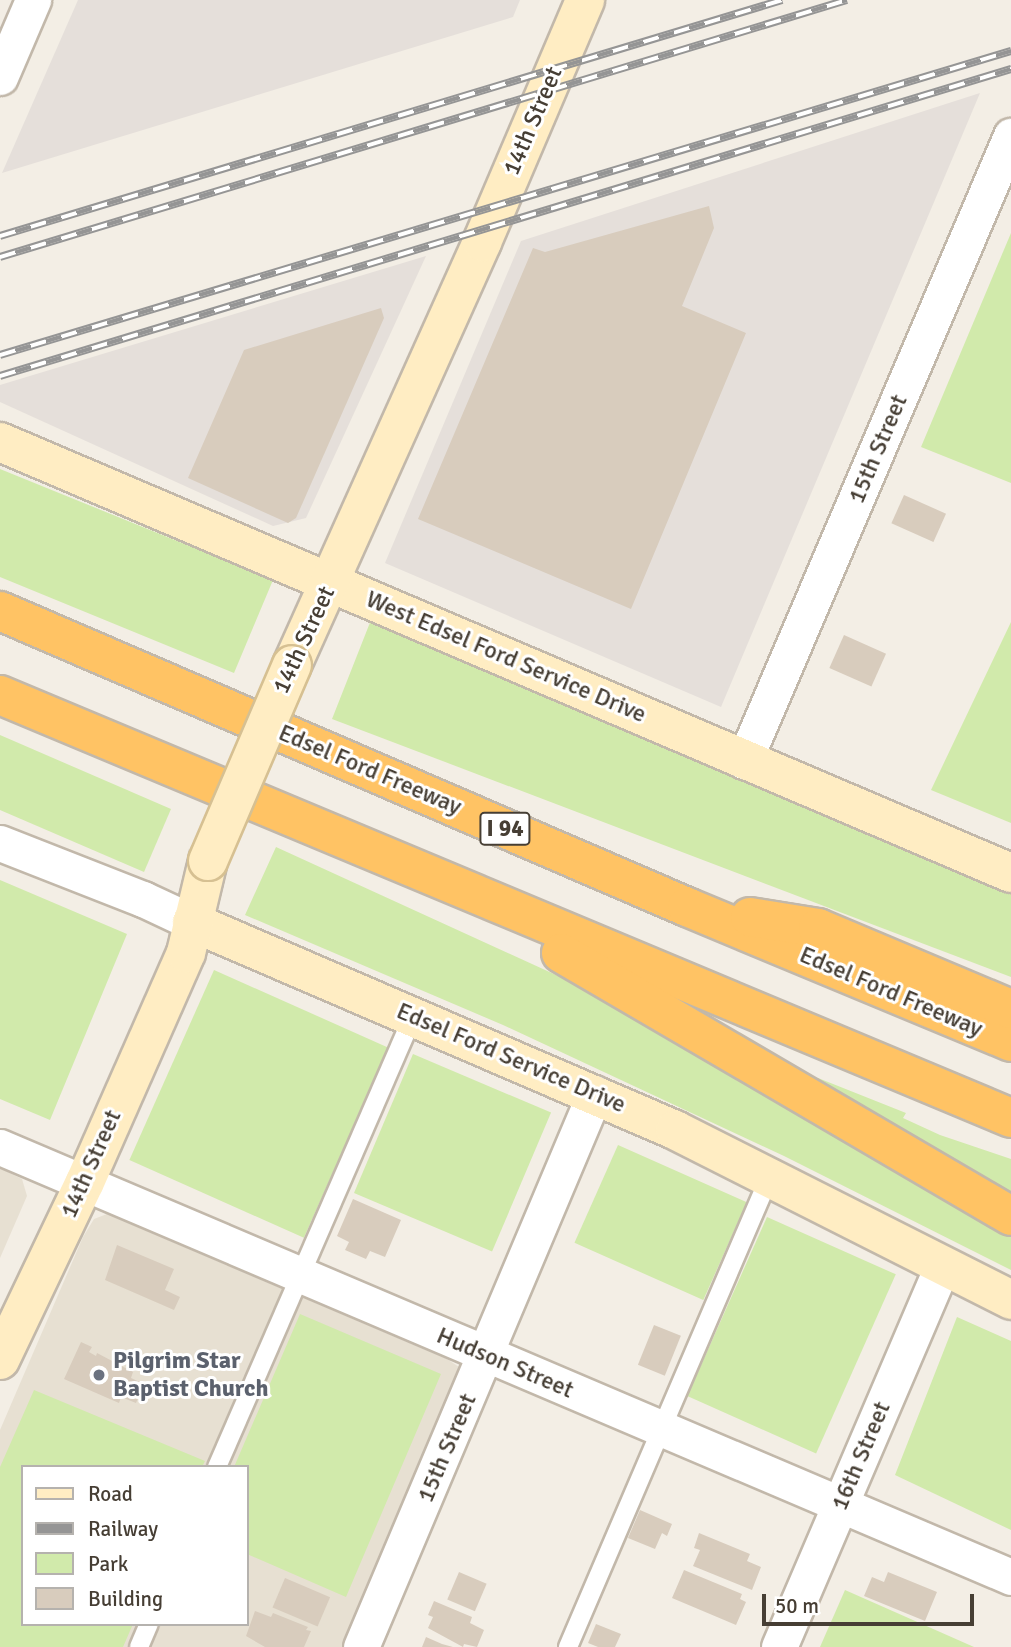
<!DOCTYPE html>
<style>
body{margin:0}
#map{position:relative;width:1011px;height:1647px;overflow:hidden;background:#f3eee5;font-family:Signika,sans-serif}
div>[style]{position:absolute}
.residential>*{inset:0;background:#e7e0d2}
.industrial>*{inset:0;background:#e5dfda}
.green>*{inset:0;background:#d1eaab;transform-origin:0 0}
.building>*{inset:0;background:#d8ccbd;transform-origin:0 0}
.roads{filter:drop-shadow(2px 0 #c2b8aa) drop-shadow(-2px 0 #c2b8aa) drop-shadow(0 2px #c2b8aa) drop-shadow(0 -2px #c2b8aa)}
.lane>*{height:18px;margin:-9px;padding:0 9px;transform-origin:9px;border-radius:9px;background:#fff}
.street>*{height:35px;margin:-17.5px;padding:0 17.5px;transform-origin:17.5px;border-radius:17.5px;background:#fff}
.secondary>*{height:38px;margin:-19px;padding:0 19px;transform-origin:19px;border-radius:19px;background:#ffedc3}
.highway>*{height:38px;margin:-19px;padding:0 19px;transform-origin:19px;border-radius:19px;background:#ffc364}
.rail>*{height:8px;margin-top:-4px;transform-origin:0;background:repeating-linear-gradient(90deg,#fff 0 16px,#959595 0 32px);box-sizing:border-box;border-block:2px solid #959595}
.bridges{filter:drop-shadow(2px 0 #d6c092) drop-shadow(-2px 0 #d6c092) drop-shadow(0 2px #d6c092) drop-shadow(0 -2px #d6c092)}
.secondary-bridge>*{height:38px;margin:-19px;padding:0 19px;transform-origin:19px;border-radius:19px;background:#ffedc3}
.dots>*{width:19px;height:19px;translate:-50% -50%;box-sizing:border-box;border:4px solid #fff;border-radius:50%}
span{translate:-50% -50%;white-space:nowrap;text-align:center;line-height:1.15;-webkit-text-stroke:6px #fff;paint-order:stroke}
.shield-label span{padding:2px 5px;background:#fff;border:2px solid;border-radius:5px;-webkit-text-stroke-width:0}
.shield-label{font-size:23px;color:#463e34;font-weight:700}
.street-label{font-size:24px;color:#463e34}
.worship-label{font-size:24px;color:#5b616d;font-weight:700}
.left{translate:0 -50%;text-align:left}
.legend{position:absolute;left:21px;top:1465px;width:228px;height:161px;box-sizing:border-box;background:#fff;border:2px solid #b5b2ae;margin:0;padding:9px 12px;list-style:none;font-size:21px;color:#463e34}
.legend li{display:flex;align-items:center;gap:14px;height:35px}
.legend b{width:35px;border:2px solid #b5b2ae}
.scale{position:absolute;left:762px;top:1594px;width:212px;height:32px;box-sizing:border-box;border:4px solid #463e34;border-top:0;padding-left:9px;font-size:21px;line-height:24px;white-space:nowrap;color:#463e34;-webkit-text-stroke:5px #fff;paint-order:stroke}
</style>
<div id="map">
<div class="residential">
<div style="clip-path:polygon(0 1168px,22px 1179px,27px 1196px,0 1258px)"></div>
<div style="clip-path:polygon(evenodd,107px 1214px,447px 1359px,459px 1367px,457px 1382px,344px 1647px,0 1647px,0 1430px,83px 1237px,94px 1219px,107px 1214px,23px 1467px,247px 1467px,247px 1624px,23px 1624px,23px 1467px)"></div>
</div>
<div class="industrial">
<div style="clip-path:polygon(78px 0,520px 0,513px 17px,2px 173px)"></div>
<div style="clip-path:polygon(980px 93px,721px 707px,385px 563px,521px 241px)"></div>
<div style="clip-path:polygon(426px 256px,306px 518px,273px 526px,0 402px,0 385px)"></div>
</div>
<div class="green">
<div style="clip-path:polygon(1011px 233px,1011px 483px,921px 447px)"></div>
<div style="clip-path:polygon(0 469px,273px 580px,234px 673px,0 577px)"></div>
<div style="clip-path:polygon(371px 620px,1011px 892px,1011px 977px,332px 719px)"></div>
<div style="clip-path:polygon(1011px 622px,1011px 823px,931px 790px)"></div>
<div style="clip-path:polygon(0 735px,171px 809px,144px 872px,0 810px)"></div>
<div style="clip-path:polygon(276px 847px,567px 980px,1011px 1227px,1011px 1270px,784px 1156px,503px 1025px,245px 915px)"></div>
<div style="clip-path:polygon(0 880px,127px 934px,50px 1120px,0 1099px)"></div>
<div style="left:214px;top:970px;width:191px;height:208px;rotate:24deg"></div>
<div style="left:413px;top:1054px;width:150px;height:151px;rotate:23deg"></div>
<div style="clip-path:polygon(809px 1077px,818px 1078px,906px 1113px,903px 1118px,940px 1135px,1011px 1159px,1011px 1195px)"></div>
<div style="left:618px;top:1145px;width:141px;height:107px;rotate:24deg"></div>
<div style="left:767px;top:1217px;width:141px;height:196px;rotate:24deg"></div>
<div style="clip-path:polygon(300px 1314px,441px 1374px,346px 1597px,247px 1554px,247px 1467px,234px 1467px)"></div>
<div style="clip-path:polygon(957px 1317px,1011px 1341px,1011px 1530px,895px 1475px)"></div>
<div style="clip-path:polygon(34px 1390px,205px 1461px,202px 1467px,23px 1467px,23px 1624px,133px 1624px,123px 1647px,0 1647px,0 1467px)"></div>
<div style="clip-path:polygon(845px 1590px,974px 1647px,820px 1647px)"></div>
</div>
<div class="building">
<div style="clip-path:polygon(709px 206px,714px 228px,682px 306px,746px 333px,631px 609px,418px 519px,533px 248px,545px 252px)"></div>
<div style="clip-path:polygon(381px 308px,384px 318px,296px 518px,288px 523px,188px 478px,244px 350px)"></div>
<div style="left:904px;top:495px;width:46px;height:31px;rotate:24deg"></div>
<div style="left:844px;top:635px;width:46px;height:36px;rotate:24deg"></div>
<div style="clip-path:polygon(353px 1199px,401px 1220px,385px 1257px,370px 1251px,366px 1259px,345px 1250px,349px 1242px,337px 1236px)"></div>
<div style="clip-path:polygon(117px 1245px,174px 1269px,165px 1290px,180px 1297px,174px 1310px,105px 1280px)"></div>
<div style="left:654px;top:1325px;width:29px;height:43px;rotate:22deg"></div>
<div style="clip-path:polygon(81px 1342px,92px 1347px,89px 1352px,96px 1356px,97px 1353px,133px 1372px,131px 1378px,144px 1384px,136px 1403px,121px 1397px,119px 1403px,64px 1379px)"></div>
<div style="clip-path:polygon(640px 1510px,672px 1524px,667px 1536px,662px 1533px,655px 1549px,628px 1538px)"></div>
<div style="clip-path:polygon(699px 1533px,750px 1554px,747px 1561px,761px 1567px,752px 1590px,693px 1566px,700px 1550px,694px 1548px)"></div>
<div style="clip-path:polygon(684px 1570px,742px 1594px,740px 1599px,746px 1602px,736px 1625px,672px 1598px)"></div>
<div style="left:459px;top:1572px;width:30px;height:30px;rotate:23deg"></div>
<div style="clip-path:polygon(888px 1572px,937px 1592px,925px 1621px,864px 1596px,872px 1577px,884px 1582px)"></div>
<div style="left:285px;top:1578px;width:49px;height:32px;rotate:23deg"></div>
<div style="clip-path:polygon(434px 1601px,472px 1617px,470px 1623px,484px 1630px,477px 1647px,464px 1644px,463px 1647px,428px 1628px,433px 1617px,428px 1615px)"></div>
<div style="clip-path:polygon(255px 1611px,271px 1617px,273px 1613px,308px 1627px,306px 1630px,311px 1631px,304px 1647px,265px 1647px,246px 1636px)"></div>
<div style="clip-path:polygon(596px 1624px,621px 1634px,615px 1647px,598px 1647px,588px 1643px)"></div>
<div style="clip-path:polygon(426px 1637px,442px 1644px,453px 1647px,422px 1647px)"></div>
</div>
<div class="roads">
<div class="lane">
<div style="left:217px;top:1467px;width:493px;rotate:-66.5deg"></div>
<div style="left:139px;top:1647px;width:25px;rotate:-67deg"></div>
<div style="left:568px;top:1647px;width:510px;rotate:-66.8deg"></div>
</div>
<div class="street">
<div style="left:0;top:77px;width:84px;rotate:-66.8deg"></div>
<div style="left:744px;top:761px;width:680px;rotate:-66.87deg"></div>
<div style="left:0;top:843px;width:154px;rotate:21.4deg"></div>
<div style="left:143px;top:899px;width:54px;rotate:25.1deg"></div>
<div style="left:0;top:1147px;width:1099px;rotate:23.04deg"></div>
<div style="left:361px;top:1647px;width:601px;rotate:-67.1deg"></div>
<div style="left:779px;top:1647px;width:414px;rotate:-66.8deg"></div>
</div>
<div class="secondary">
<div style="left:0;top:442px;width:1099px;rotate:23.09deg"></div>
<div style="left:292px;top:665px;width:464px;rotate:-65.8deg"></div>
<div style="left:482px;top:242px;width:263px;rotate:-66.9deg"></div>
<div style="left:192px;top:922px;width:526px;rotate:23.3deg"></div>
<div style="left:675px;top:1130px;width:377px;rotate:26.8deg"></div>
<div style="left:0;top:1360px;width:197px;rotate:-64.5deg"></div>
<div style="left:85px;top:1182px;width:250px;rotate:-66.2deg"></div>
<div style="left:186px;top:953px;width:95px;rotate:-76.6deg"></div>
</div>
<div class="highway">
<div style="left:0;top:611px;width:748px;rotate:23.31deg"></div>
<div style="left:687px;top:907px;width:351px;rotate:22.6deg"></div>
<div style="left:0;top:695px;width:1096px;rotate:22.7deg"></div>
<div style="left:750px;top:917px;width:69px;rotate:9.2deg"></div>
<div style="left:818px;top:928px;width:209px;rotate:22.8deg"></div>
<div style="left:561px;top:953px;width:521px;rotate:30.3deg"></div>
</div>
</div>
<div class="rail">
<div style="left:0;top:236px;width:817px;rotate:-16.79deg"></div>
<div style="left:0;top:257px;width:885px;rotate:-16.88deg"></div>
<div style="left:0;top:355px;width:1056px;rotate:-16.74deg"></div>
<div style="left:0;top:376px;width:1057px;rotate:-16.89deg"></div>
</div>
<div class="bridges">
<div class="secondary-bridge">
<div style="left:208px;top:861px;width:213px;rotate:-66.8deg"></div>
</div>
</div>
<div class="dots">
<div style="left:99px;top:1375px;background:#6b7280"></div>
</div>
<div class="shield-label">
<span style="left:505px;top:829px">I 94</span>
</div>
<div class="street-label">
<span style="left:533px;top:121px;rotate:-67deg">14th Street</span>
<span style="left:878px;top:449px;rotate:-67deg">15th Street</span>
<span style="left:304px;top:640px;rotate:-65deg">14th Street</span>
<span style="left:506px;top:657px;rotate:23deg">West Edsel Ford Service Drive</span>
<span style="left:370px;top:770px;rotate:23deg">Edsel Ford Freeway</span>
<span style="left:891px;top:992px;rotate:23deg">Edsel Ford Freeway</span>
<span style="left:511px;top:1058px;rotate:23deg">Edsel Ford Service Drive</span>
<span style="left:91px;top:1164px;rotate:-66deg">14th Street</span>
<span style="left:505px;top:1363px;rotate:23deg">Hudson Street</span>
<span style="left:447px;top:1448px;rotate:-67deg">15th Street</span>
<span style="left:861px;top:1456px;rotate:-67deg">16th Street</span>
</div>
<div class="worship-label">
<span class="left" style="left:113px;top:1375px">Pilgrim Star<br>Baptist Church</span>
</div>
<ul class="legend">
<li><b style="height:9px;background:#ffedc3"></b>Road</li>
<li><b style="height:9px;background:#959595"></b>Railway</li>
<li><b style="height:19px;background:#d1eaab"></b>Park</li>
<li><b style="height:19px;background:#d8ccbd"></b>Building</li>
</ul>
<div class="scale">50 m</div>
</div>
